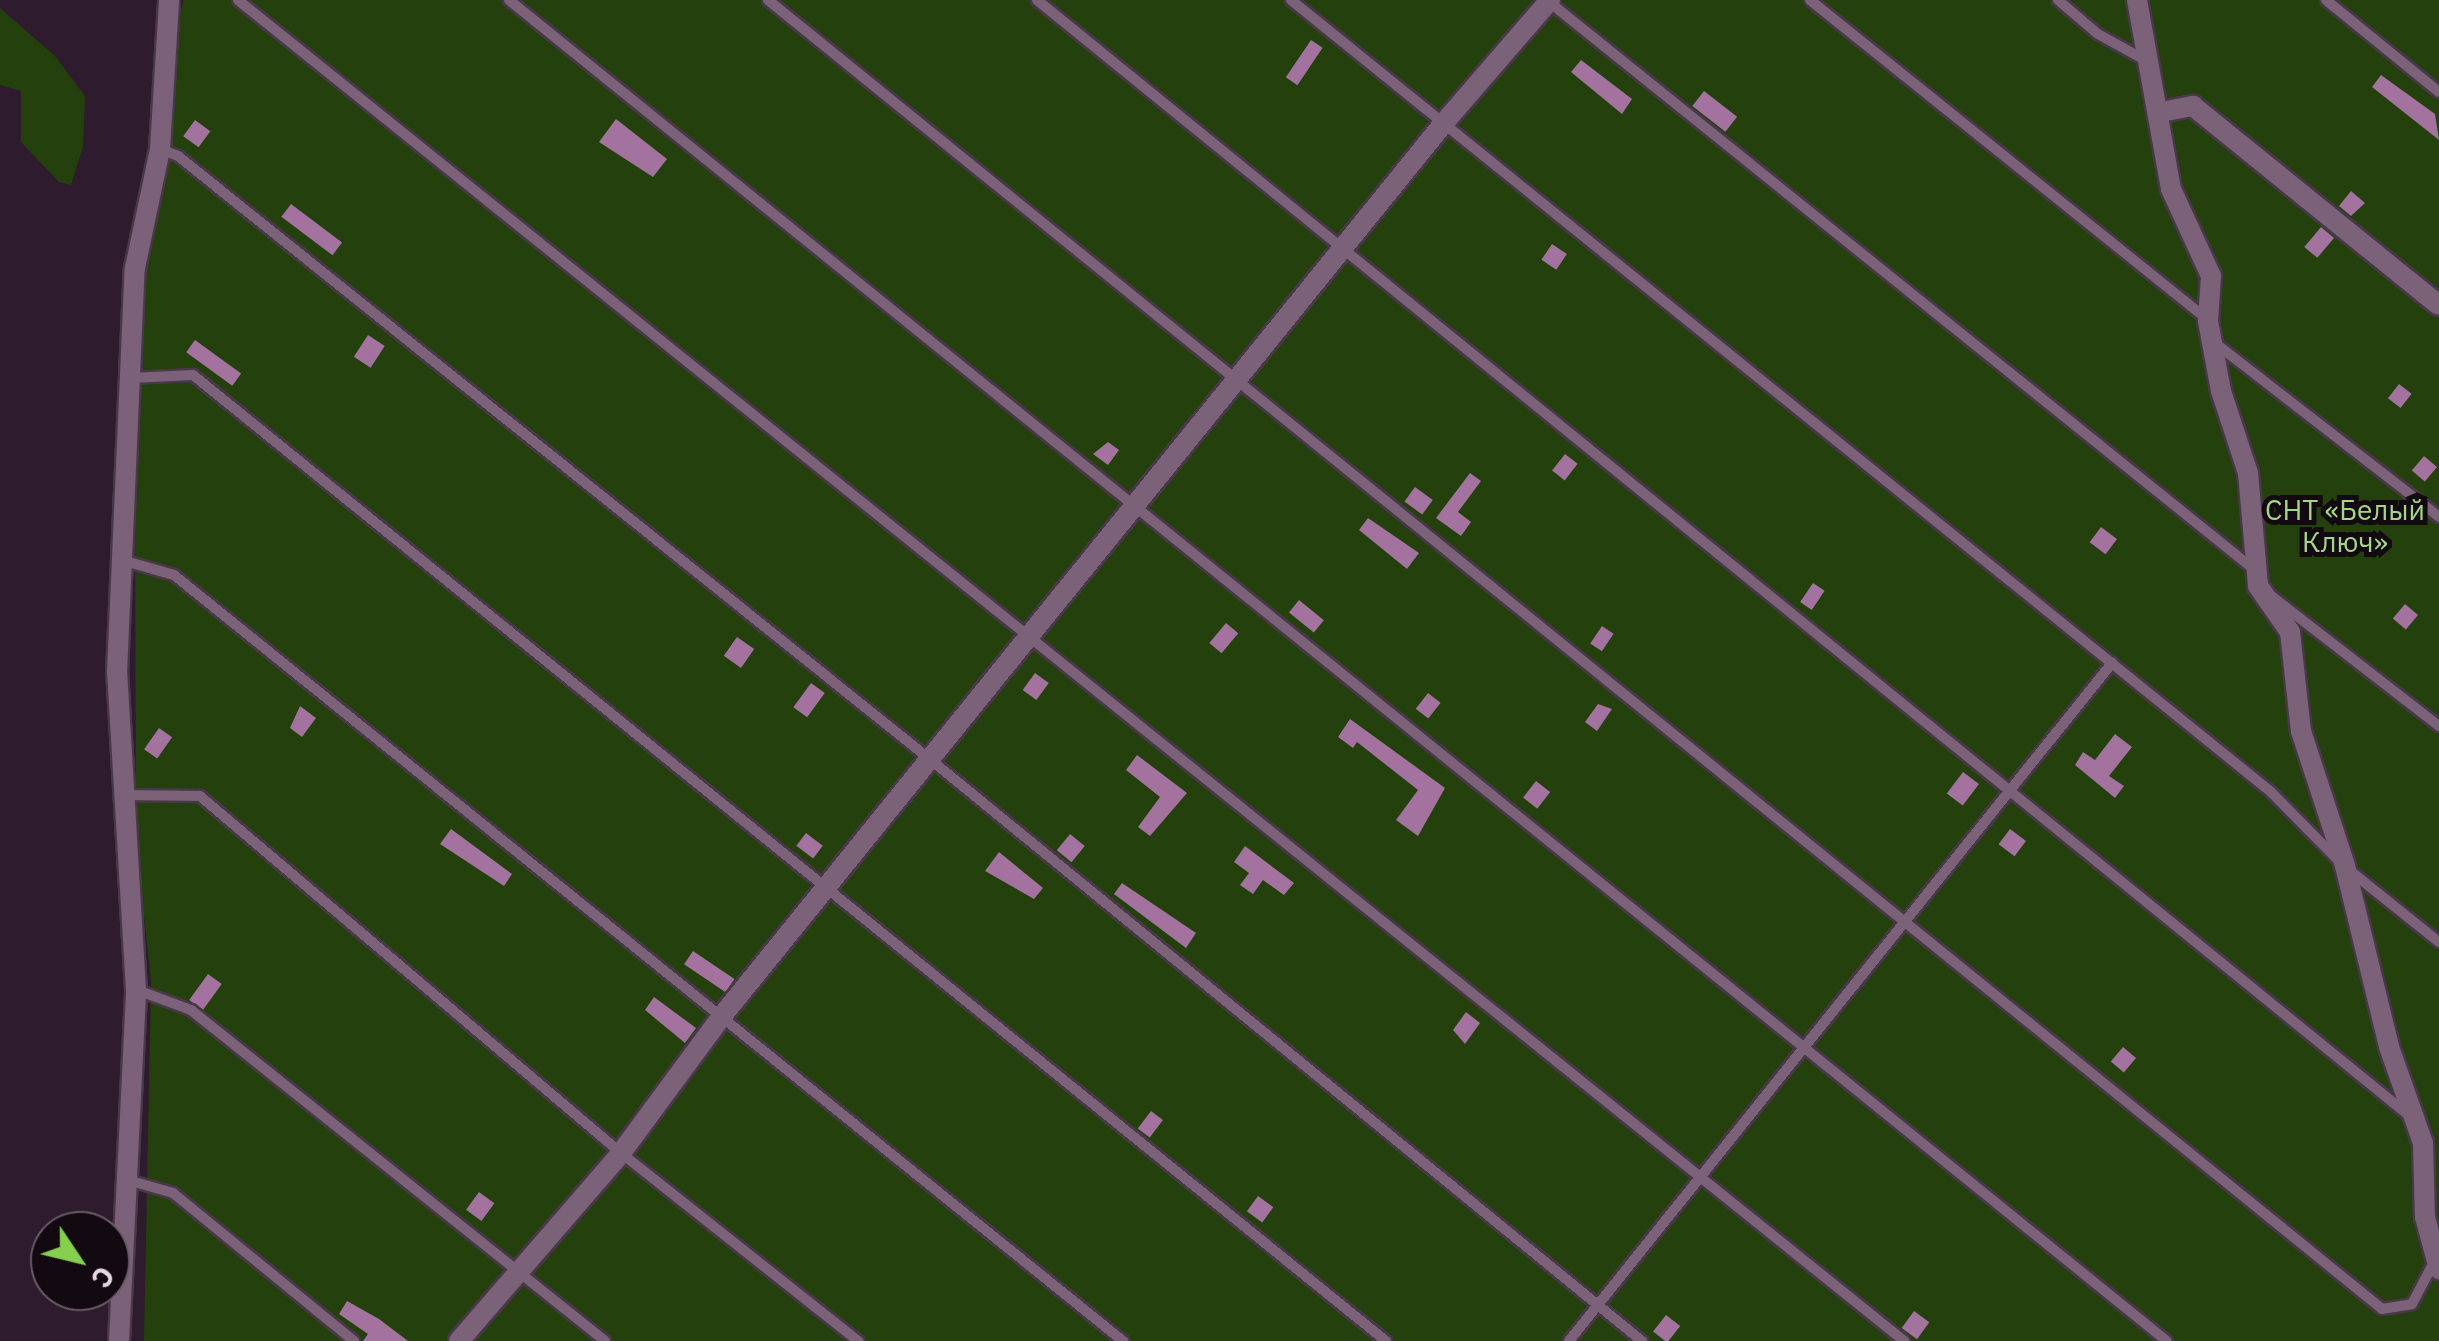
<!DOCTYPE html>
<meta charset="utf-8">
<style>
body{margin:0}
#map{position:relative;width:2439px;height:1341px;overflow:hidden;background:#2f1b2e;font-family:"IBM Plex Sans",sans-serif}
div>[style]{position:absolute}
.green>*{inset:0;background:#23400d}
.building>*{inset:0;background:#a3729f;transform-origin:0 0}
.roads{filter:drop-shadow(2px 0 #493848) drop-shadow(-2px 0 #493848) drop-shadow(0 2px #493848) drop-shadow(0 -2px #493848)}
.lane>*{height:10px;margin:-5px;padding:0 5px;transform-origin:5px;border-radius:5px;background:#7b6279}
.street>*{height:20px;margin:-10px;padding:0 10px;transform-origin:10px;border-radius:10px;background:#7b6279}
span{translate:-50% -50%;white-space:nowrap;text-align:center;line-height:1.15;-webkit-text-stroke:10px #120911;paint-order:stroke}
.park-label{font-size:28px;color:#a5d687}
.north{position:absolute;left:30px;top:1211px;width:100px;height:100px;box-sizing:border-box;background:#120911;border:2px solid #675c66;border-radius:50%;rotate:125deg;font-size:28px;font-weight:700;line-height:40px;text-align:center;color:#e7d8e5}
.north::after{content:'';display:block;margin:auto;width:35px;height:45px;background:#84d04e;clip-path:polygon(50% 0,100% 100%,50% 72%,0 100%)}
</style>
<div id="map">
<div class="green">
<div style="clip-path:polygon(183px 0,2439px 0,2439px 1341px,144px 1341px,151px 981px,136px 843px,135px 538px,146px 246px)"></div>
<div style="clip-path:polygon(0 8px,55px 56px,85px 96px,83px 146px,71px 185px,59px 182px,21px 142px,21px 91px,0 85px)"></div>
</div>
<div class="building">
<div style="left:1311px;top:40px;width:14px;height:45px;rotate:34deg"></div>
<div style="clip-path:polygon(1581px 60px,1632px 99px,1622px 114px,1571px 72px)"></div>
<div style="clip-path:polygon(2381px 75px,2435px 114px,2439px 140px,2372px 87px)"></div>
<div style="left:1704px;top:91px;width:42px;height:19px;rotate:38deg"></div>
<div style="clip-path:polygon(616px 119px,667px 159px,653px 177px,599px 142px)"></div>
<div style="left:195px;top:120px;width:19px;height:20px;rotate:36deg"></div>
<div style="clip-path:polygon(2351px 191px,2365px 203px,2351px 216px,2339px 206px)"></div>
<div style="left:291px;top:204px;width:64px;height:16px;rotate:37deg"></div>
<div style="left:2321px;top:227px;width:17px;height:26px;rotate:40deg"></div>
<div style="left:1552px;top:244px;width:18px;height:19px;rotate:34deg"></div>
<div style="left:368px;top:335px;width:20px;height:26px;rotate:33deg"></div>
<div style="left:195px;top:340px;width:57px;height:15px;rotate:36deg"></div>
<div style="left:2399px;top:384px;width:16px;height:18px;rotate:38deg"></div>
<div style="clip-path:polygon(1108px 442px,1119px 450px,1108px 465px,1093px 454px)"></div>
<div style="left:1565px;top:454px;width:16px;height:21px;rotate:38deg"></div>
<div style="left:2424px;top:456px;width:17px;height:19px;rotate:40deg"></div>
<div style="clip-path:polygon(1470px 473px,1481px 481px,1458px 512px,1471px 522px,1461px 536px,1436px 518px)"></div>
<div style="left:1415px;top:487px;width:22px;height:18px;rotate:36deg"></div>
<div style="clip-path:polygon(1368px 518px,1419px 553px,1407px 569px,1359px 530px)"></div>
<div style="left:2101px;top:527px;width:20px;height:19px;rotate:37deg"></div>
<div style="left:1813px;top:583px;width:14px;height:23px;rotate:34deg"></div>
<div style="left:1299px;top:600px;width:32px;height:16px;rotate:39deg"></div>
<div style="left:2405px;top:604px;width:17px;height:19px;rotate:40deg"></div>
<div style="left:1226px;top:623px;width:16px;height:26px;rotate:40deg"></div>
<div style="left:1602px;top:626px;width:14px;height:21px;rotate:34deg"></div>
<div style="left:737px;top:637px;width:21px;height:23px;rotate:35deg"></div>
<div style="left:1035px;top:673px;width:17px;height:21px;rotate:36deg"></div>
<div style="left:811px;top:683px;width:17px;height:30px;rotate:36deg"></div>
<div style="left:1428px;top:693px;width:16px;height:20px;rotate:38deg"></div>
<div style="clip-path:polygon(1598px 704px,1612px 709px,1597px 731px,1585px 722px)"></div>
<div style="clip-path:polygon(300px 706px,316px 718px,302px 737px,290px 728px)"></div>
<div style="clip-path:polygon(1350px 719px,1445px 788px,1418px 836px,1396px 820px,1418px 790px,1357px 742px,1353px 748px,1338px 737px)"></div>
<div style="left:159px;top:728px;width:16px;height:26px;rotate:35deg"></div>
<div style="clip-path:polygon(2115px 734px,2132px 747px,2109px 776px,2124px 786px,2115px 798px,2075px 765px,2083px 752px,2095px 760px)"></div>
<div style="clip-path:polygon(1137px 755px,1187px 793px,1150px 836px,1138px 827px,1160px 797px,1126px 770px)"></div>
<div style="left:1963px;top:772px;width:20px;height:27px;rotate:37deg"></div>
<div style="left:1536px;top:781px;width:18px;height:21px;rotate:38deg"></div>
<div style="clip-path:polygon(451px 829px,512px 874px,504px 886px,440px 844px)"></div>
<div style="left:2010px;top:829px;width:20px;height:19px;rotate:37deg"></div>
<div style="left:806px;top:833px;width:21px;height:16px;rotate:37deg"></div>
<div style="left:1070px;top:834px;width:19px;height:21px;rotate:39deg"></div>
<div style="clip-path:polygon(1245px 846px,1294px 883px,1284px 895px,1263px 880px,1253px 894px,1240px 885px,1249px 873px,1234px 862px)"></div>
<div style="clip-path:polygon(999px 852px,1043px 888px,1034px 899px,985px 871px)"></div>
<div style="clip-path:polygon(1122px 883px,1196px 933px,1186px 948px,1114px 894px)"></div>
<div style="left:693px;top:951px;width:50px;height:16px;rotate:34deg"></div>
<div style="left:208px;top:974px;width:17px;height:32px;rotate:36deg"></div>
<div style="clip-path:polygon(654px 997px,696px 1028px,685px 1043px,645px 1010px)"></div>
<div style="clip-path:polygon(1466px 1012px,1480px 1023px,1465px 1044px,1453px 1030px)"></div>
<div style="left:2123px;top:1047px;width:17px;height:19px;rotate:40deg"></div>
<div style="left:1151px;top:1111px;width:15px;height:22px;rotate:37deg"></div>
<div style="left:479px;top:1192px;width:19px;height:22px;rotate:36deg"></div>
<div style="left:1258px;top:1196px;width:19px;height:19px;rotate:36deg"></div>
<div style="clip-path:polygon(347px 1301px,379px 1319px,408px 1341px,363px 1341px,368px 1334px,339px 1314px)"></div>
<div style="left:1914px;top:1311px;width:19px;height:21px;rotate:36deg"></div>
<div style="left:1666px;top:1315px;width:18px;height:21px;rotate:38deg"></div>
</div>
<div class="roads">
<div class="lane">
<div style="left:238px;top:0;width:2139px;rotate:38.83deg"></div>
<div style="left:509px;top:0;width:2132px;rotate:38.97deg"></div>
<div style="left:768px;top:0;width:2078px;rotate:39.04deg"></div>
<div style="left:2382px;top:1309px;width:30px;rotate:-9deg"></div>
<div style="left:2412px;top:1304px;width:45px;rotate:-62.3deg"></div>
<div style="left:1037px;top:0;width:1764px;rotate:39.11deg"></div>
<div style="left:1291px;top:0;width:1260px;rotate:38.94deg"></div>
<div style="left:2271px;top:792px;width:94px;rotate:45.4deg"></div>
<div style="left:1810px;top:0;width:509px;rotate:38.78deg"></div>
<div style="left:2058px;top:0;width:52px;rotate:40.4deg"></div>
<div style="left:2098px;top:34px;width:54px;rotate:29deg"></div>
<div style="left:2326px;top:0;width:146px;rotate:39.2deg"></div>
<div style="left:1548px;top:1px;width:908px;rotate:38.83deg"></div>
<div style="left:160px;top:149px;width:19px;rotate:21deg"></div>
<div style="left:178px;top:156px;width:967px;rotate:38.74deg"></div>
<div style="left:932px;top:761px;width:917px;rotate:39.25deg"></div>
<div style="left:2215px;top:343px;width:284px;rotate:37.8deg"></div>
<div style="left:131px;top:378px;width:62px;rotate:-2.8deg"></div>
<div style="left:193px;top:375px;width:1535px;rotate:39deg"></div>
<div style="left:125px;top:561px;width:51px;rotate:15.9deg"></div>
<div style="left:174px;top:575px;width:1220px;rotate:38.91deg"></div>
<div style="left:2270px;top:595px;width:214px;rotate:37.8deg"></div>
<div style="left:126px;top:795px;width:74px;rotate:0.8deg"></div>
<div style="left:200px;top:796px;width:552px;rotate:40.3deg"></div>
<div style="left:621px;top:1153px;width:303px;rotate:38.4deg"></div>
<div style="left:2349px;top:870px;width:115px;rotate:38.7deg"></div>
<div style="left:137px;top:990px;width:58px;rotate:20.3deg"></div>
<div style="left:191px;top:1010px;width:530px;rotate:38.64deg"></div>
<div style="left:131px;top:1181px;width:44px;rotate:15.9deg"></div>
<div style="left:173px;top:1193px;width:234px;rotate:39.3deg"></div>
<div style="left:1569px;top:1341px;width:869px;rotate:-51.31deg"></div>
</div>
<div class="street">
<div style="left:2137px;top:0;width:192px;rotate:79.8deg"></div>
<div style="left:2171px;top:189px;width:96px;rotate:65.3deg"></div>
<div style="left:2211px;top:276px;width:45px;rotate:93.8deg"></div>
<div style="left:2208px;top:321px;width:71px;rotate:79.5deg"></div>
<div style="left:2221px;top:391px;width:86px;rotate:71.8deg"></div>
<div style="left:2248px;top:473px;width:113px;rotate:84.9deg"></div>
<div style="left:2258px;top:586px;width:56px;rotate:55.2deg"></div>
<div style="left:2290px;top:632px;width:100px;rotate:83.7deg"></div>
<div style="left:2301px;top:731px;width:142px;rotate:71.9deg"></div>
<div style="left:2345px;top:866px;width:186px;rotate:76.3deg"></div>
<div style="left:2389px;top:1047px;width:102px;rotate:70.5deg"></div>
<div style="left:2423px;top:1143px;width:74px;rotate:88.5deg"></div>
<div style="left:2425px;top:1217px;width:54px;rotate:74.9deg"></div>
<div style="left:2161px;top:112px;width:33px;rotate:-11deg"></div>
<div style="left:2193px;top:106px;width:316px;rotate:39deg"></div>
<div style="left:119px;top:1341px;width:351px;rotate:-87.2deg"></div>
<div style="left:136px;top:990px;width:318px;rotate:-93.4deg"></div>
<div style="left:117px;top:673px;width:405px;rotate:-87.5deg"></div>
<div style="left:135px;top:268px;width:122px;rotate:-78.1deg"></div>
<div style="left:160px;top:149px;width:149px;rotate:-86.5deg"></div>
<div style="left:459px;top:1341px;width:248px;rotate:-49.2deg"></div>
<div style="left:621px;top:1153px;width:170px;rotate:-53.6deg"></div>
<div style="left:722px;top:1016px;width:1147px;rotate:-51.05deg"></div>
<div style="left:1443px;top:124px;width:164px;rotate:-49.2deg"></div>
</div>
</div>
<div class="park-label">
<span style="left:2345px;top:526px">СНТ «Белый<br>Ключ»</span>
</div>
<div class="north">С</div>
</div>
